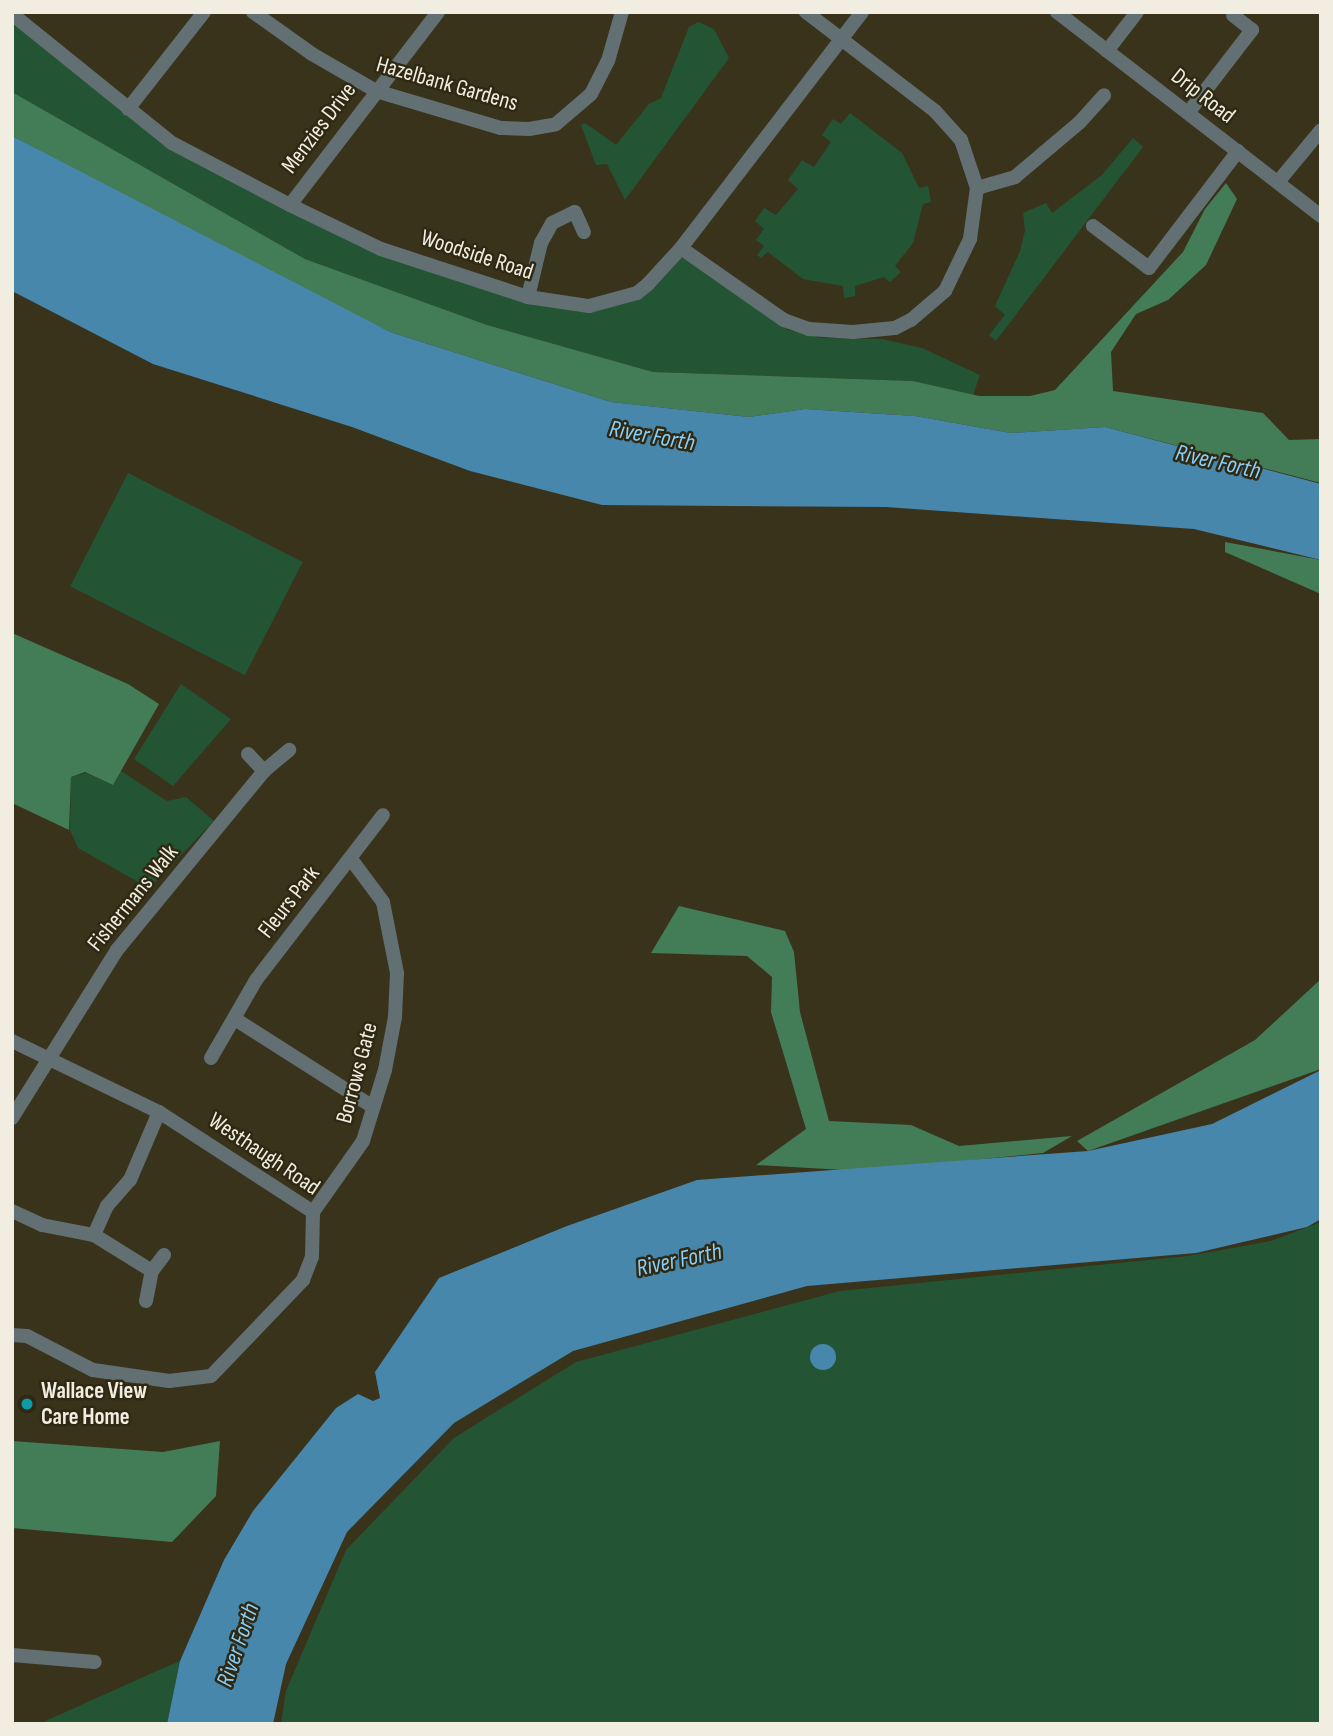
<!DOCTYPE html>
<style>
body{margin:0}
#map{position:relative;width:1333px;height:1736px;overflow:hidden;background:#39331c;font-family:"Sofia Sans Condensed",sans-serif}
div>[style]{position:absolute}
.green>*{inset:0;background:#235535;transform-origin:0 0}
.forest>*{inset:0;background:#437d57}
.water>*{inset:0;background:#4787ac}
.round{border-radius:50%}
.minor>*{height:14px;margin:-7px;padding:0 7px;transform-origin:7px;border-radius:7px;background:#637073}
.dots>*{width:19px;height:19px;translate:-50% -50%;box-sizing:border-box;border:4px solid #2f2913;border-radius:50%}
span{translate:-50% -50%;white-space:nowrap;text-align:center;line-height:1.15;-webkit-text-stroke:5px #2f2913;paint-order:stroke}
.street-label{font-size:23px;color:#f1ede0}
.poi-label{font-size:23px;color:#f1ede0;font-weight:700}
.left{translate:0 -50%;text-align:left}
.water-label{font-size:24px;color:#87cef9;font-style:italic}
.frame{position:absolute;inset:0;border:14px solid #f1ede0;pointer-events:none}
</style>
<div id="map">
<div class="green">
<div style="clip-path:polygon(12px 19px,60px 61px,248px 188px,485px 284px,616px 304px,682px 257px,788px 330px,821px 338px,882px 339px,922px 348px,980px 375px,973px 395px,913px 381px,653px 372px,487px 325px,305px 259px,12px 92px)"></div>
<div style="clip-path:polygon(698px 22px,714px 29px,729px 58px,625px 200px,607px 164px,596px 165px,581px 125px,585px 123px,616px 145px,649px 104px,661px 98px,689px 27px)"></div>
<div style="clip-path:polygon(850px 113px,902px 153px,919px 188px,928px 186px,931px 202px,923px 204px,913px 243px,895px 266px,901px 272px,890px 282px,884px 277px,855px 286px,855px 296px,844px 298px,843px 286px,803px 279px,768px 252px,761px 258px,757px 255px,764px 246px,756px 240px,764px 229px,755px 221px,764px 208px,776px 215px,798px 189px,788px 180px,802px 160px,814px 167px,831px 142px,822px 135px,833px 119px,841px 124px)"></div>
<div style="clip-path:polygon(1133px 138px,1143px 147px,996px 341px,989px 335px,1005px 315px,995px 306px,1020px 251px,1025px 231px,1023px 213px,1046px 203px,1052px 213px,1102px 175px)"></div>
<div style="left:128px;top:473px;width:196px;height:127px;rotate:27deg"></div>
<div style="clip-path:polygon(181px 684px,231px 719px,173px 786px,134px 759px)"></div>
<div style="clip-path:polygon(121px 771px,167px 801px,186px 797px,214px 821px,149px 888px,78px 848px,70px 830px,71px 777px,86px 773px,113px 785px)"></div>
<div style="clip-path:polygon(1321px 1222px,1321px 1724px,281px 1724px,286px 1691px,346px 1550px,454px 1438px,576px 1362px,840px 1291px,1188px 1256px,1271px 1241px)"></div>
<div style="clip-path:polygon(180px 1661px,167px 1724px,39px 1724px,150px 1674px)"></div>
</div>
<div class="forest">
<div style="clip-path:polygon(12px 92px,305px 259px,487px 325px,653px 372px,913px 381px,979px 396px,1030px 396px,1055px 390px,1183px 252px,1205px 209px,1226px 183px,1237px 199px,1206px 265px,1168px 300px,1136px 314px,1111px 352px,1113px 391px,1263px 413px,1289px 440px,1321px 439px,1321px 483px,1105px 427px,1011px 433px,915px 416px,805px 409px,749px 417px,611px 402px,390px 332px,288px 283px,12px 136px)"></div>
<div style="clip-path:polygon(1225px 542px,1321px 560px,1321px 594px,1225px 552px)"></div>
<div style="clip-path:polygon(12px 633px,128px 684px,159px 704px,113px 785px,85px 772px,71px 777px,69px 830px,12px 803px)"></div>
<div style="clip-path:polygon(679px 906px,785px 931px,794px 952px,800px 1012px,829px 1121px,911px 1125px,959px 1146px,1072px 1136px,1043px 1153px,861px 1171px,756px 1165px,806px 1129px,771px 1012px,772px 977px,747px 956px,651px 953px)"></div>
<div style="clip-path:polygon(1321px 979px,1321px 1069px,1088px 1151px,1077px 1141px,1255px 1040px)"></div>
<div style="clip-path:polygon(12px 1441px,163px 1452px,220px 1441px,216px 1496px,172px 1542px,12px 1528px)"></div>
</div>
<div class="water">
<div style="clip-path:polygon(12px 136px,390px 332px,611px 402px,749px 417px,805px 409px,915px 416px,1011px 433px,1105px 427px,1321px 484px,1321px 560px,1194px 529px,886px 507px,602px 505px,470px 471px,352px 427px,153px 364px,12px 291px)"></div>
<div style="clip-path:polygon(1321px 1070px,1321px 1219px,1307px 1227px,1196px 1253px,807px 1286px,573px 1351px,454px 1423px,347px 1532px,286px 1664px,273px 1724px,167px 1724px,180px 1661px,224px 1560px,253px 1511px,336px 1408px,358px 1394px,373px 1401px,380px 1398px,375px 1372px,439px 1278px,567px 1226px,697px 1180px,1088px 1151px,1212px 1124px)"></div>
<div class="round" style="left:810px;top:1344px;width:26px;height:26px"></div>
</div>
<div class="minor">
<div style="left:253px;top:12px;width:72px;rotate:35.4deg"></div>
<div style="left:312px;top:54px;width:74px;rotate:30deg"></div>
<div style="left:376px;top:91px;width:130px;rotate:16.5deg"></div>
<div style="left:501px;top:128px;width:28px;rotate:2deg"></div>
<div style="left:529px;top:129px;width:27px;rotate:-10deg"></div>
<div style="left:556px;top:124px;width:46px;rotate:-40.6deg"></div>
<div style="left:591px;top:94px;width:37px;rotate:-63deg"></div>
<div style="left:608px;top:61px;width:51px;rotate:-74.1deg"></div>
<div style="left:1057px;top:12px;width:334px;rotate:37.7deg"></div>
<div style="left:12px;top:14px;width:206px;rotate:38.9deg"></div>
<div style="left:172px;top:143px;width:133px;rotate:27.7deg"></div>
<div style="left:290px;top:205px;width:101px;rotate:25.8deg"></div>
<div style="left:381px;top:249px;width:155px;rotate:18.1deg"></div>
<div style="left:528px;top:297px;width:62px;rotate:8.4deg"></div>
<div style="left:589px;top:306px;width:50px;rotate:-15.2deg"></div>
<div style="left:637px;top:293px;width:14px;rotate:-39deg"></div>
<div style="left:648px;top:284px;width:49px;rotate:-47.5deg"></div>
<div style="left:681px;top:248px;width:297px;rotate:-52.5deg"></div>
<div style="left:1107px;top:51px;width:49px;rotate:-52.4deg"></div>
<div style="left:128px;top:109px;width:123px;rotate:-51.9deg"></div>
<div style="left:1188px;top:113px;width:105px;rotate:-52.4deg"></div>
<div style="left:1252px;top:30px;width:24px;rotate:-142deg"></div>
<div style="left:1278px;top:182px;width:67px;rotate:-50.4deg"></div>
<div style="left:977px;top:188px;width:40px;rotate:-16deg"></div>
<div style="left:1015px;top:177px;width:85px;rotate:-40.2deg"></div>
<div style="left:1080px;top:122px;width:36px;rotate:-48deg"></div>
<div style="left:290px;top:205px;width:243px;rotate:-52.5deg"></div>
<div style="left:1093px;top:226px;width:70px;rotate:36.9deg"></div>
<div style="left:1149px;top:268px;width:147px;rotate:-52.7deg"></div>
<div style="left:681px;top:248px;width:126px;rotate:35deg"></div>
<div style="left:784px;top:320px;width:27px;rotate:20deg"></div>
<div style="left:809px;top:329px;width:44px;rotate:3.9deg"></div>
<div style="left:853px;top:332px;width:42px;rotate:-5.4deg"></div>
<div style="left:895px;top:328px;width:18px;rotate:-27deg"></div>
<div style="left:911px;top:320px;width:45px;rotate:-40.5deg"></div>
<div style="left:945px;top:291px;width:58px;rotate:-64.3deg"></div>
<div style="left:970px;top:239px;width:51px;rotate:-82.2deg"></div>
<div style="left:977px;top:188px;width:51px;rotate:-108.4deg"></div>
<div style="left:961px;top:140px;width:39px;rotate:-132deg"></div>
<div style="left:935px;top:111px;width:163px;rotate:-142.5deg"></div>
<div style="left:528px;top:297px;width:56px;rotate:-76.5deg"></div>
<div style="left:541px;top:243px;width:23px;rotate:-61deg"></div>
<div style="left:552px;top:223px;width:25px;rotate:-26deg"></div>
<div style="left:575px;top:212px;width:22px;rotate:66deg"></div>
<div style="left:248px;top:754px;width:23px;rotate:47deg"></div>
<div style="left:235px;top:1019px;width:164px;rotate:32.5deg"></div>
<div style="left:12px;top:1041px;width:163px;rotate:25.8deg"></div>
<div style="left:159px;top:1112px;width:184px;rotate:33deg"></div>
<div style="left:211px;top:1058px;width:90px;rotate:-60deg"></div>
<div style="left:256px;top:980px;width:208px;rotate:-52.4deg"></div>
<div style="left:12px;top:1118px;width:198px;rotate:-58deg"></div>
<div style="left:117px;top:950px;width:232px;rotate:-50.6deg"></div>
<div style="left:264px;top:771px;width:33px;rotate:-40deg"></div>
<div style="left:12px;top:1211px;width:33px;rotate:25deg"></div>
<div style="left:42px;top:1225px;width:53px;rotate:10.9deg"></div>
<div style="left:94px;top:1235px;width:68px;rotate:31.8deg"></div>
<div style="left:313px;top:1212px;width:87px;rotate:-54.8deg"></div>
<div style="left:363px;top:1141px;width:74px;rotate:-72.8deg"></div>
<div style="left:385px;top:1070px;width:54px;rotate:-79.3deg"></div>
<div style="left:395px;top:1017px;width:44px;rotate:-87.4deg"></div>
<div style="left:397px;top:973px;width:72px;rotate:-101.2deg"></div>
<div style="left:383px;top:902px;width:54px;rotate:-126.7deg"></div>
<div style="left:94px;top:1235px;width:32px;rotate:-66deg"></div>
<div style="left:107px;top:1206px;width:35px;rotate:-49deg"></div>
<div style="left:130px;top:1180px;width:74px;rotate:-66.9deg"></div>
<div style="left:146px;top:1301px;width:31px;rotate:-79deg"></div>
<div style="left:152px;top:1271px;width:20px;rotate:-53deg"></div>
<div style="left:12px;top:1335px;width:15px;rotate:4deg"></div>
<div style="left:27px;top:1336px;width:74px;rotate:27.3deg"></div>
<div style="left:93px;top:1370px;width:77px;rotate:8.2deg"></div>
<div style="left:169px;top:1381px;width:42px;rotate:-6.8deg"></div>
<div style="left:211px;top:1376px;width:133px;rotate:-46.2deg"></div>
<div style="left:303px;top:1280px;width:25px;rotate:-69deg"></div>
<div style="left:312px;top:1257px;width:45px;rotate:-88.7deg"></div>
<div style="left:12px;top:1655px;width:83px;rotate:4.8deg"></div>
</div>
<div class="dots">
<div style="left:27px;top:1404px;background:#0f9aa8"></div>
</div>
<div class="street-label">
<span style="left:447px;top:84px;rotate:16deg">Hazelbank Gardens</span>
<span style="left:1203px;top:96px;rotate:38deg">Drip Road</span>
<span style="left:319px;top:128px;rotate:-53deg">Menzies Drive</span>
<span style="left:477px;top:255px;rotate:18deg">Woodside Road</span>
<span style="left:133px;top:898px;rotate:-51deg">Fishermans Walk</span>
<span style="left:289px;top:902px;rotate:-52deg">Fleurs Park</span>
<span style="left:357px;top:1073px;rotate:-75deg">Borrows Gate</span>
<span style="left:264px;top:1154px;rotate:34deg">Westhaugh Road</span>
</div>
<div class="poi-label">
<span class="left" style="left:41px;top:1404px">Wallace View<br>Care Home</span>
</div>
<div class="water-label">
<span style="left:652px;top:436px;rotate:10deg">River Forth</span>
<span style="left:1218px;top:462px;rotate:13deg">River Forth</span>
<span style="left:679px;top:1260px;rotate:-12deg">River Forth</span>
<span style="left:238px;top:1645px;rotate:-71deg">River Forth</span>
</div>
<div class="frame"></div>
</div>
